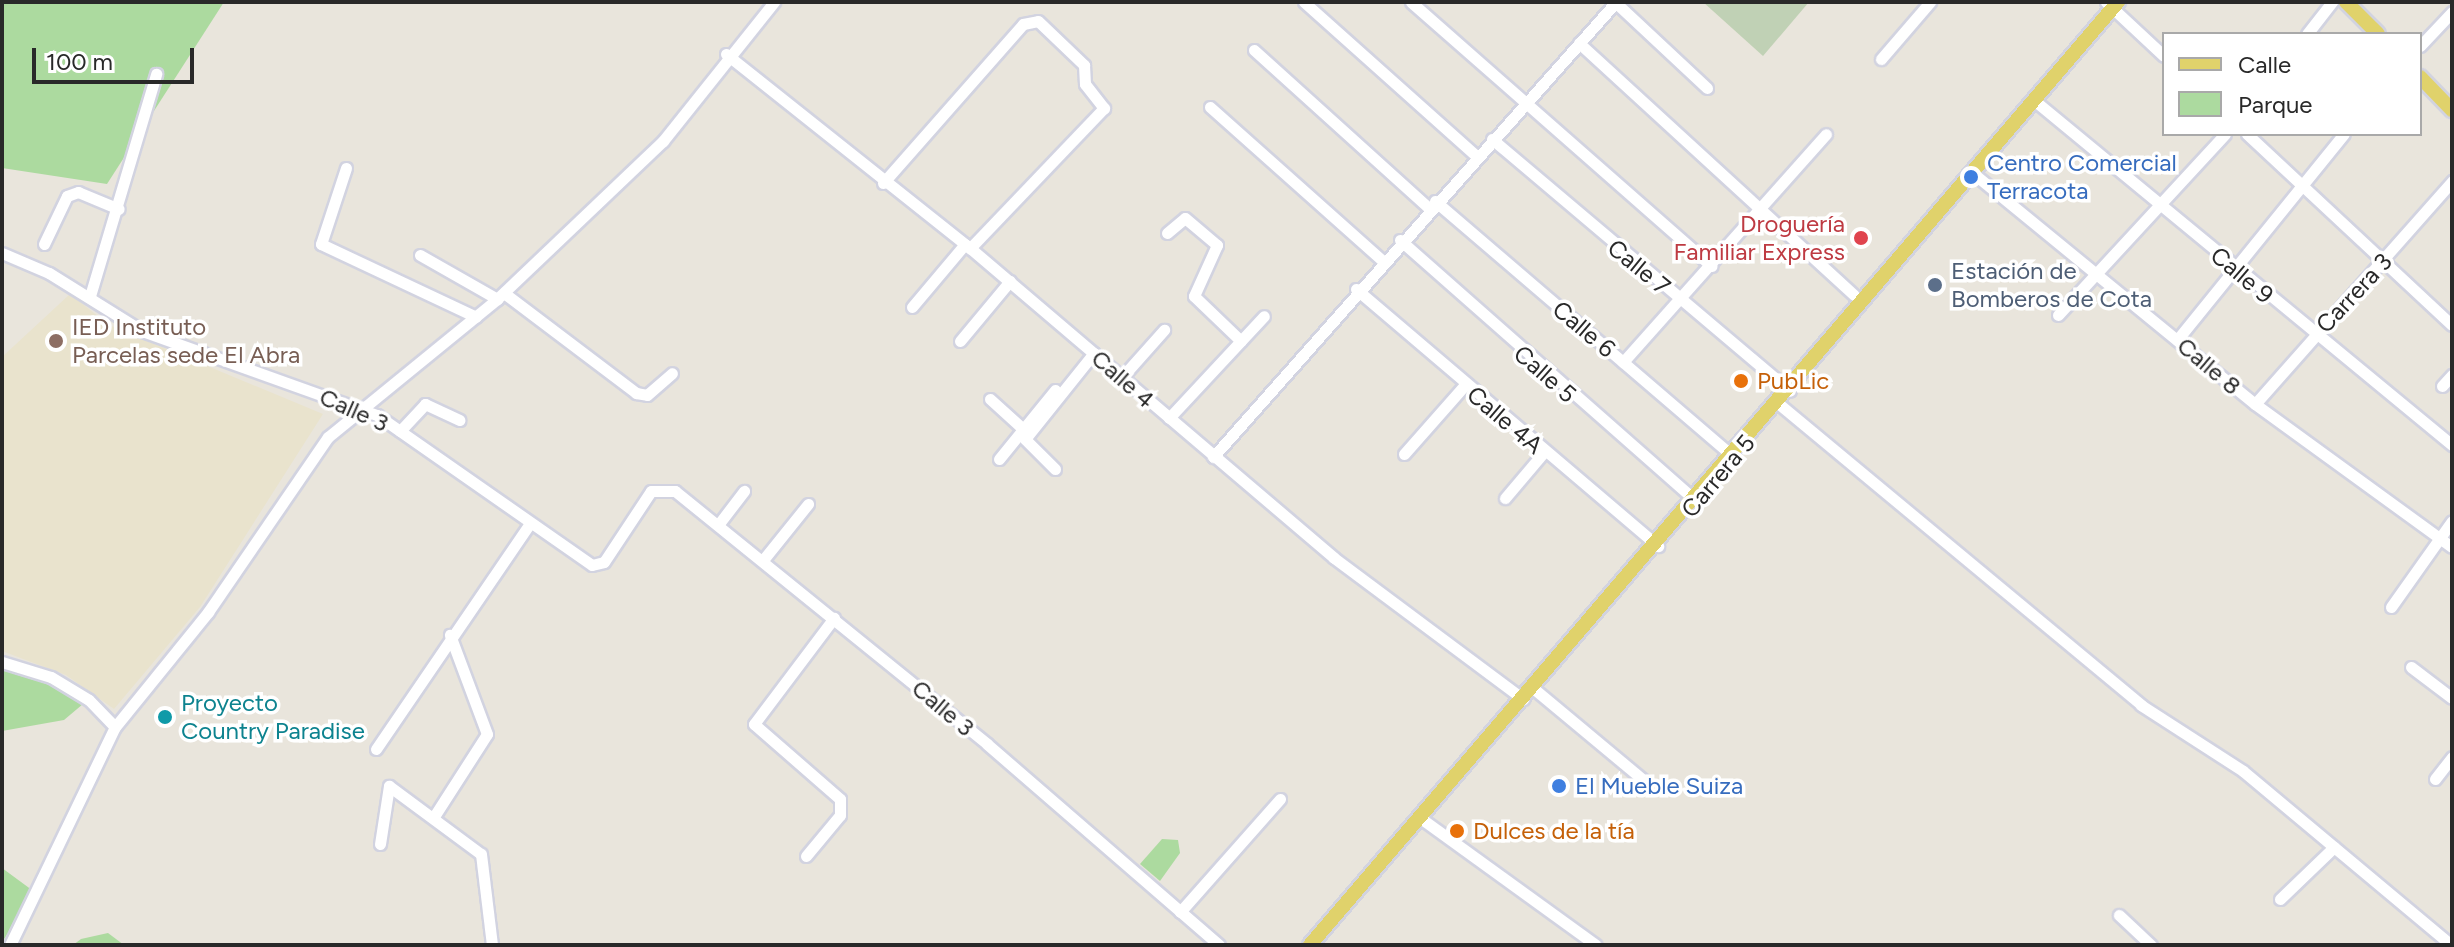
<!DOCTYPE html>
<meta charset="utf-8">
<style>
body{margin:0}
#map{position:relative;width:2454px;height:947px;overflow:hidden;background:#e9e5dc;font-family:Figtree,sans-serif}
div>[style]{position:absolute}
.education>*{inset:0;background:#e9e3cd}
.green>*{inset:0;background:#acda9f}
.cemetery>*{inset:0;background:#c0d1b5}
.roads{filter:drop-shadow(2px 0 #d2d3e0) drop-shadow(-2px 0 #d2d3e0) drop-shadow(0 2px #d2d3e0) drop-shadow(0 -2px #d2d3e0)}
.minor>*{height:11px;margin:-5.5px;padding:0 5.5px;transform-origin:5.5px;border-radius:5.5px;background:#fff}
.major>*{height:14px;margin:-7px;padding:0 7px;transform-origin:7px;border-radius:7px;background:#e0d26b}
.dots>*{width:22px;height:22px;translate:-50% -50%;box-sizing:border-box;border:4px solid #fff;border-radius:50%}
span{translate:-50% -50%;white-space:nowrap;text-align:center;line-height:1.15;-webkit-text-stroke:7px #fff;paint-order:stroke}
.shop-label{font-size:24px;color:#366cbe}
.left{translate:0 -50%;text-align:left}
.health-label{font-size:24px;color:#be3a42}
.right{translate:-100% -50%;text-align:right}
.street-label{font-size:24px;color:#292929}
.service-label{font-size:24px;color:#4e5e75}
.education-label{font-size:24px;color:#785e54}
.food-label{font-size:24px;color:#c56008}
.culture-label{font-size:24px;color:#0d838f}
.frame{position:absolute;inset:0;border:4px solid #292929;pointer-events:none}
.legend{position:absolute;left:2162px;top:32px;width:260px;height:104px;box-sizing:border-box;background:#fff;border:2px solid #a9a9a9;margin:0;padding:10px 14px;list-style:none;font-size:24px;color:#292929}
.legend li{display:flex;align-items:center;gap:16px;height:40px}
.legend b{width:40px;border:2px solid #a9a9a9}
.scale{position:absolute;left:32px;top:48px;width:162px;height:36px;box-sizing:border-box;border:4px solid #292929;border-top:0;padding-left:10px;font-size:24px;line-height:28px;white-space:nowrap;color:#292929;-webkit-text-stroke:6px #fff;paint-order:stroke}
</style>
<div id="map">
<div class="education">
<div style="clip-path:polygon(70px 294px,109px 325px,323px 414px,200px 607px,114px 709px,66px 675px,2px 651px,2px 357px)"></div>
</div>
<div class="green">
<div style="clip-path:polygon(2px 2px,224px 2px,107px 184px,2px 168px)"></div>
<div style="clip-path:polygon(2px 668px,49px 679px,83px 704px,64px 720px,2px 731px)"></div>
<div style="clip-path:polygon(1162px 839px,1178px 840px,1180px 853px,1160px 881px,1140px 864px)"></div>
<div style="clip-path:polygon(2px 868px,36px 893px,2px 942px)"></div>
<div style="clip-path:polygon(108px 933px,124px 945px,73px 945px,81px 939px)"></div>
</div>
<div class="cemetery">
<div style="clip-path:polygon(1703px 2px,1809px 2px,1763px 56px)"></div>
</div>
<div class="roads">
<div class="minor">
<div style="left:1304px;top:2px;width:231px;rotate:41.8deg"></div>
<div style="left:1411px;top:2px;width:400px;rotate:41.3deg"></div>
<div style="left:1615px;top:2px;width:126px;rotate:43.1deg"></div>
<div style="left:2106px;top:2px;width:79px;rotate:43deg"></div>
<div style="left:2307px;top:34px;width:41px;rotate:-52deg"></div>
<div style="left:1579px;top:43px;width:373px;rotate:42.5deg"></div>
<div style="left:2420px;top:46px;width:47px;rotate:-46.7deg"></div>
<div style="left:1254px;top:50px;width:236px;rotate:42.1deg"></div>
<div style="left:726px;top:54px;width:312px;rotate:38.5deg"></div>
<div style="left:970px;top:248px;width:478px;rotate:40.4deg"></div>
<div style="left:1334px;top:558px;width:236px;rotate:36.7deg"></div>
<div style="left:1881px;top:59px;width:75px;rotate:-49.3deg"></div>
<div style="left:2035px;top:101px;width:541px;rotate:39.52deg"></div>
<div style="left:1210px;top:107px;width:230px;rotate:41.7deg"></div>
<div style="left:2247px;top:134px;width:280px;rotate:43deg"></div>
<div style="left:1492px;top:139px;width:390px;rotate:40.2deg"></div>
<div style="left:346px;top:168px;width:80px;rotate:108.2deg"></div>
<div style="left:321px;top:244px;width:171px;rotate:25.2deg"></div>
<div style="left:1974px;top:174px;width:363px;rotate:39.3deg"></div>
<div style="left:2255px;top:404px;width:243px;rotate:36deg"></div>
<div style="left:883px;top:183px;width:212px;rotate:-48.6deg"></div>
<div style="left:1023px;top:24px;width:15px;rotate:-11deg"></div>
<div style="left:1038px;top:21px;width:64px;rotate:43.7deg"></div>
<div style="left:1084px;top:65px;width:19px;rotate:87deg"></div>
<div style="left:1085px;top:84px;width:31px;rotate:52deg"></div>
<div style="left:1104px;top:108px;width:194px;rotate:133.7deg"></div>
<div style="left:1435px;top:201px;width:394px;rotate:40.6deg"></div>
<div style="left:1167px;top:233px;width:23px;rotate:-40deg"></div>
<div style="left:1185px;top:218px;width:42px;rotate:40.2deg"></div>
<div style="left:1217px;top:245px;width:56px;rotate:114.3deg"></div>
<div style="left:1194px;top:296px;width:65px;rotate:43.8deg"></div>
<div style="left:1400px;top:240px;width:395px;rotate:41.4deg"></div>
<div style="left:44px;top:244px;width:53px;rotate:-64.4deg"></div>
<div style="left:67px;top:196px;width:12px;rotate:-20deg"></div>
<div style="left:78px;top:192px;width:44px;rotate:22.5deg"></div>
<div style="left:2px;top:253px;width:51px;rotate:23.1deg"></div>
<div style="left:49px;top:273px;width:110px;rotate:31.9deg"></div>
<div style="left:142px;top:331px;width:250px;rotate:19.7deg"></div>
<div style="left:377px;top:415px;width:262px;rotate:34.9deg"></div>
<div style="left:592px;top:565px;width:12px;rotate:-14deg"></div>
<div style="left:604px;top:562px;width:85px;rotate:-56.5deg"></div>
<div style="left:651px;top:491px;width:24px"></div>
<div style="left:675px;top:491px;width:402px;rotate:39deg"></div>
<div style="left:987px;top:744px;width:307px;rotate:40.9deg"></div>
<div style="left:420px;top:255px;width:89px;rotate:29.7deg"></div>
<div style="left:1356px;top:289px;width:397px;rotate:40.4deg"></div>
<div style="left:504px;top:293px;width:166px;rotate:37.1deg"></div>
<div style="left:636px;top:393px;width:11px;rotate:10deg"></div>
<div style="left:647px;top:395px;width:33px;rotate:-41deg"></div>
<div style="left:90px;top:296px;width:232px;rotate:-73.4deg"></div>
<div style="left:912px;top:307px;width:82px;rotate:-49.9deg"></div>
<div style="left:2058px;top:315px;width:246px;rotate:-47.3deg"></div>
<div style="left:2177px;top:340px;width:265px;rotate:-51deg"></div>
<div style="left:960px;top:341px;width:78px;rotate:-50.2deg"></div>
<div style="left:1623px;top:362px;width:305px;rotate:-48.3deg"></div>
<div style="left:1123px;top:376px;width:62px;rotate:-48.3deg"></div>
<div style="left:2442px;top:386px;width:15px;rotate:-48deg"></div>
<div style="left:990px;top:399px;width:43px;rotate:42.2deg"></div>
<div style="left:1779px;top:404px;width:471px;rotate:39.7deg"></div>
<div style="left:2141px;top:705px;width:121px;rotate:32.9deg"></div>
<div style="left:2243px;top:771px;width:271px;rotate:39.9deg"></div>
<div style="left:2255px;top:404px;width:298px;rotate:-48.5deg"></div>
<div style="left:1169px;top:418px;width:139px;rotate:-47deg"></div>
<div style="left:400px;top:431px;width:37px;rotate:-47deg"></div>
<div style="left:425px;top:404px;width:38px;rotate:25deg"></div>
<div style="left:1404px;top:454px;width:91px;rotate:-48.6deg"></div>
<div style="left:1213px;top:457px;width:608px;rotate:-48.47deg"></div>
<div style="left:999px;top:459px;width:89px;rotate:-50.9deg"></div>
<div style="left:1055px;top:469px;width:42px;rotate:-135deg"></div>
<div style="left:1025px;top:439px;width:110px;rotate:-51.3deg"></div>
<div style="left:1505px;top:498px;width:60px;rotate:-49.7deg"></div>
<div style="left:718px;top:525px;width:43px;rotate:-52.6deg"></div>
<div style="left:763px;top:560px;width:72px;rotate:-51.2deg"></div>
<div style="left:2391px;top:607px;width:105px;rotate:-54.7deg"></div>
<div style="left:2px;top:662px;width:51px;rotate:17deg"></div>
<div style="left:51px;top:677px;width:44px;rotate:31.2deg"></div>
<div style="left:89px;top:700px;width:37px;rotate:46deg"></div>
<div style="left:2411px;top:667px;width:51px;rotate:37.1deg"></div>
<div style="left:1533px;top:688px;width:147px;rotate:39.8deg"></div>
<div style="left:376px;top:749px;width:273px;rotate:-55.7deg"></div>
<div style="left:2435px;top:779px;width:28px;rotate:-52deg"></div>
<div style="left:435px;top:815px;width:96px;rotate:-57.3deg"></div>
<div style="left:487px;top:734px;width:106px;rotate:-110.5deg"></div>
<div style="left:1419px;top:817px;width:218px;rotate:35.9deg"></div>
<div style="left:380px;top:844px;width:59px;rotate:-81.2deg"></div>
<div style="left:389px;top:786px;width:114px;rotate:36.5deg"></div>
<div style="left:481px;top:854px;width:92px;rotate:83.1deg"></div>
<div style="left:806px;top:856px;width:53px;rotate:-50.3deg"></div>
<div style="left:840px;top:815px;width:16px;rotate:-90deg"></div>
<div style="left:840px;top:799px;width:114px;rotate:-138.9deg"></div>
<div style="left:754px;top:724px;width:133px;rotate:-53deg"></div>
<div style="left:2280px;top:899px;width:75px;rotate:-43.9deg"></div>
<div style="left:1180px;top:912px;width:151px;rotate:-48.5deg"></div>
<div style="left:2119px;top:915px;width:44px;rotate:43.2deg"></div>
<div style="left:10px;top:945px;width:242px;rotate:-64.3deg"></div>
<div style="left:115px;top:727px;width:148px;rotate:-51deg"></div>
<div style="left:208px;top:612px;width:212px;rotate:-55.6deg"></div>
<div style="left:328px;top:437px;width:218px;rotate:-39.2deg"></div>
<div style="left:497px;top:299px;width:229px;rotate:-43.6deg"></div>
<div style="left:663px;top:141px;width:178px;rotate:-51.4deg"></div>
</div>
<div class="major">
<div style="left:2346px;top:2px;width:45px;rotate:45deg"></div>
<div style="left:2420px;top:77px;width:46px;rotate:45.9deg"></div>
<div style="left:1310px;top:945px;width:1242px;rotate:-49.41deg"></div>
</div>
</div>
<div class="dots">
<div style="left:1971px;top:177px;background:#3f7fe0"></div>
<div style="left:1861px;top:238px;background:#e0444e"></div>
<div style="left:1935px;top:285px;background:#5c6f8a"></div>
<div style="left:56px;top:341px;background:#8d6e63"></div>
<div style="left:1741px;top:381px;background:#e8710a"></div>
<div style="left:165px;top:717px;background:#0f9aa8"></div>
<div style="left:1559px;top:786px;background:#3f7fe0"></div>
<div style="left:1457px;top:831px;background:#e8710a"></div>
</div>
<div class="shop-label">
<span class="left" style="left:1987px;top:177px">Centro Comercial<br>Terracota</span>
<span class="left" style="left:1575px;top:786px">El Mueble Suiza</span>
</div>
<div class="health-label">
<span class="right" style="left:1845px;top:238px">Droguería<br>Familiar Express</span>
</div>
<div class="street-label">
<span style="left:1639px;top:267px;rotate:39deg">Calle 7</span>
<span style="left:2242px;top:275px;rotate:40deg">Calle 9</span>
<span style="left:2354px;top:293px;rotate:-47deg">Carrera 3</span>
<span style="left:1584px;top:329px;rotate:40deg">Calle 6</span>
<span style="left:2209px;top:366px;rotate:40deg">Calle 8</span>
<span style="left:1545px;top:374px;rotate:41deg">Calle 5</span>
<span style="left:1123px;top:379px;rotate:41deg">Calle 4</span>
<span style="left:354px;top:410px;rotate:24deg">Calle 3</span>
<span style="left:1505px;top:420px;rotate:40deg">Calle 4A</span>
<span style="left:1718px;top:476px;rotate:-50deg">Carrera 5</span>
<span style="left:943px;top:708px;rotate:40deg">Calle 3</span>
</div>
<div class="service-label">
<span class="left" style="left:1951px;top:285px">Estación de<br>Bomberos de Cota</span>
</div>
<div class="education-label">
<span class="left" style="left:72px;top:341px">IED Instituto<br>Parcelas sede El Abra</span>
</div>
<div class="food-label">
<span class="left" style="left:1757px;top:381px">PubLic</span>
<span class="left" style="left:1473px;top:831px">Dulces de la tía</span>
</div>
<div class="culture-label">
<span class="left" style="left:181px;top:717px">Proyecto<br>Country Paradise</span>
</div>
<div class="frame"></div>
<ul class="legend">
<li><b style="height:10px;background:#e0d26b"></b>Calle</li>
<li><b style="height:22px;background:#acda9f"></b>Parque</li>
</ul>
<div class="scale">100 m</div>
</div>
